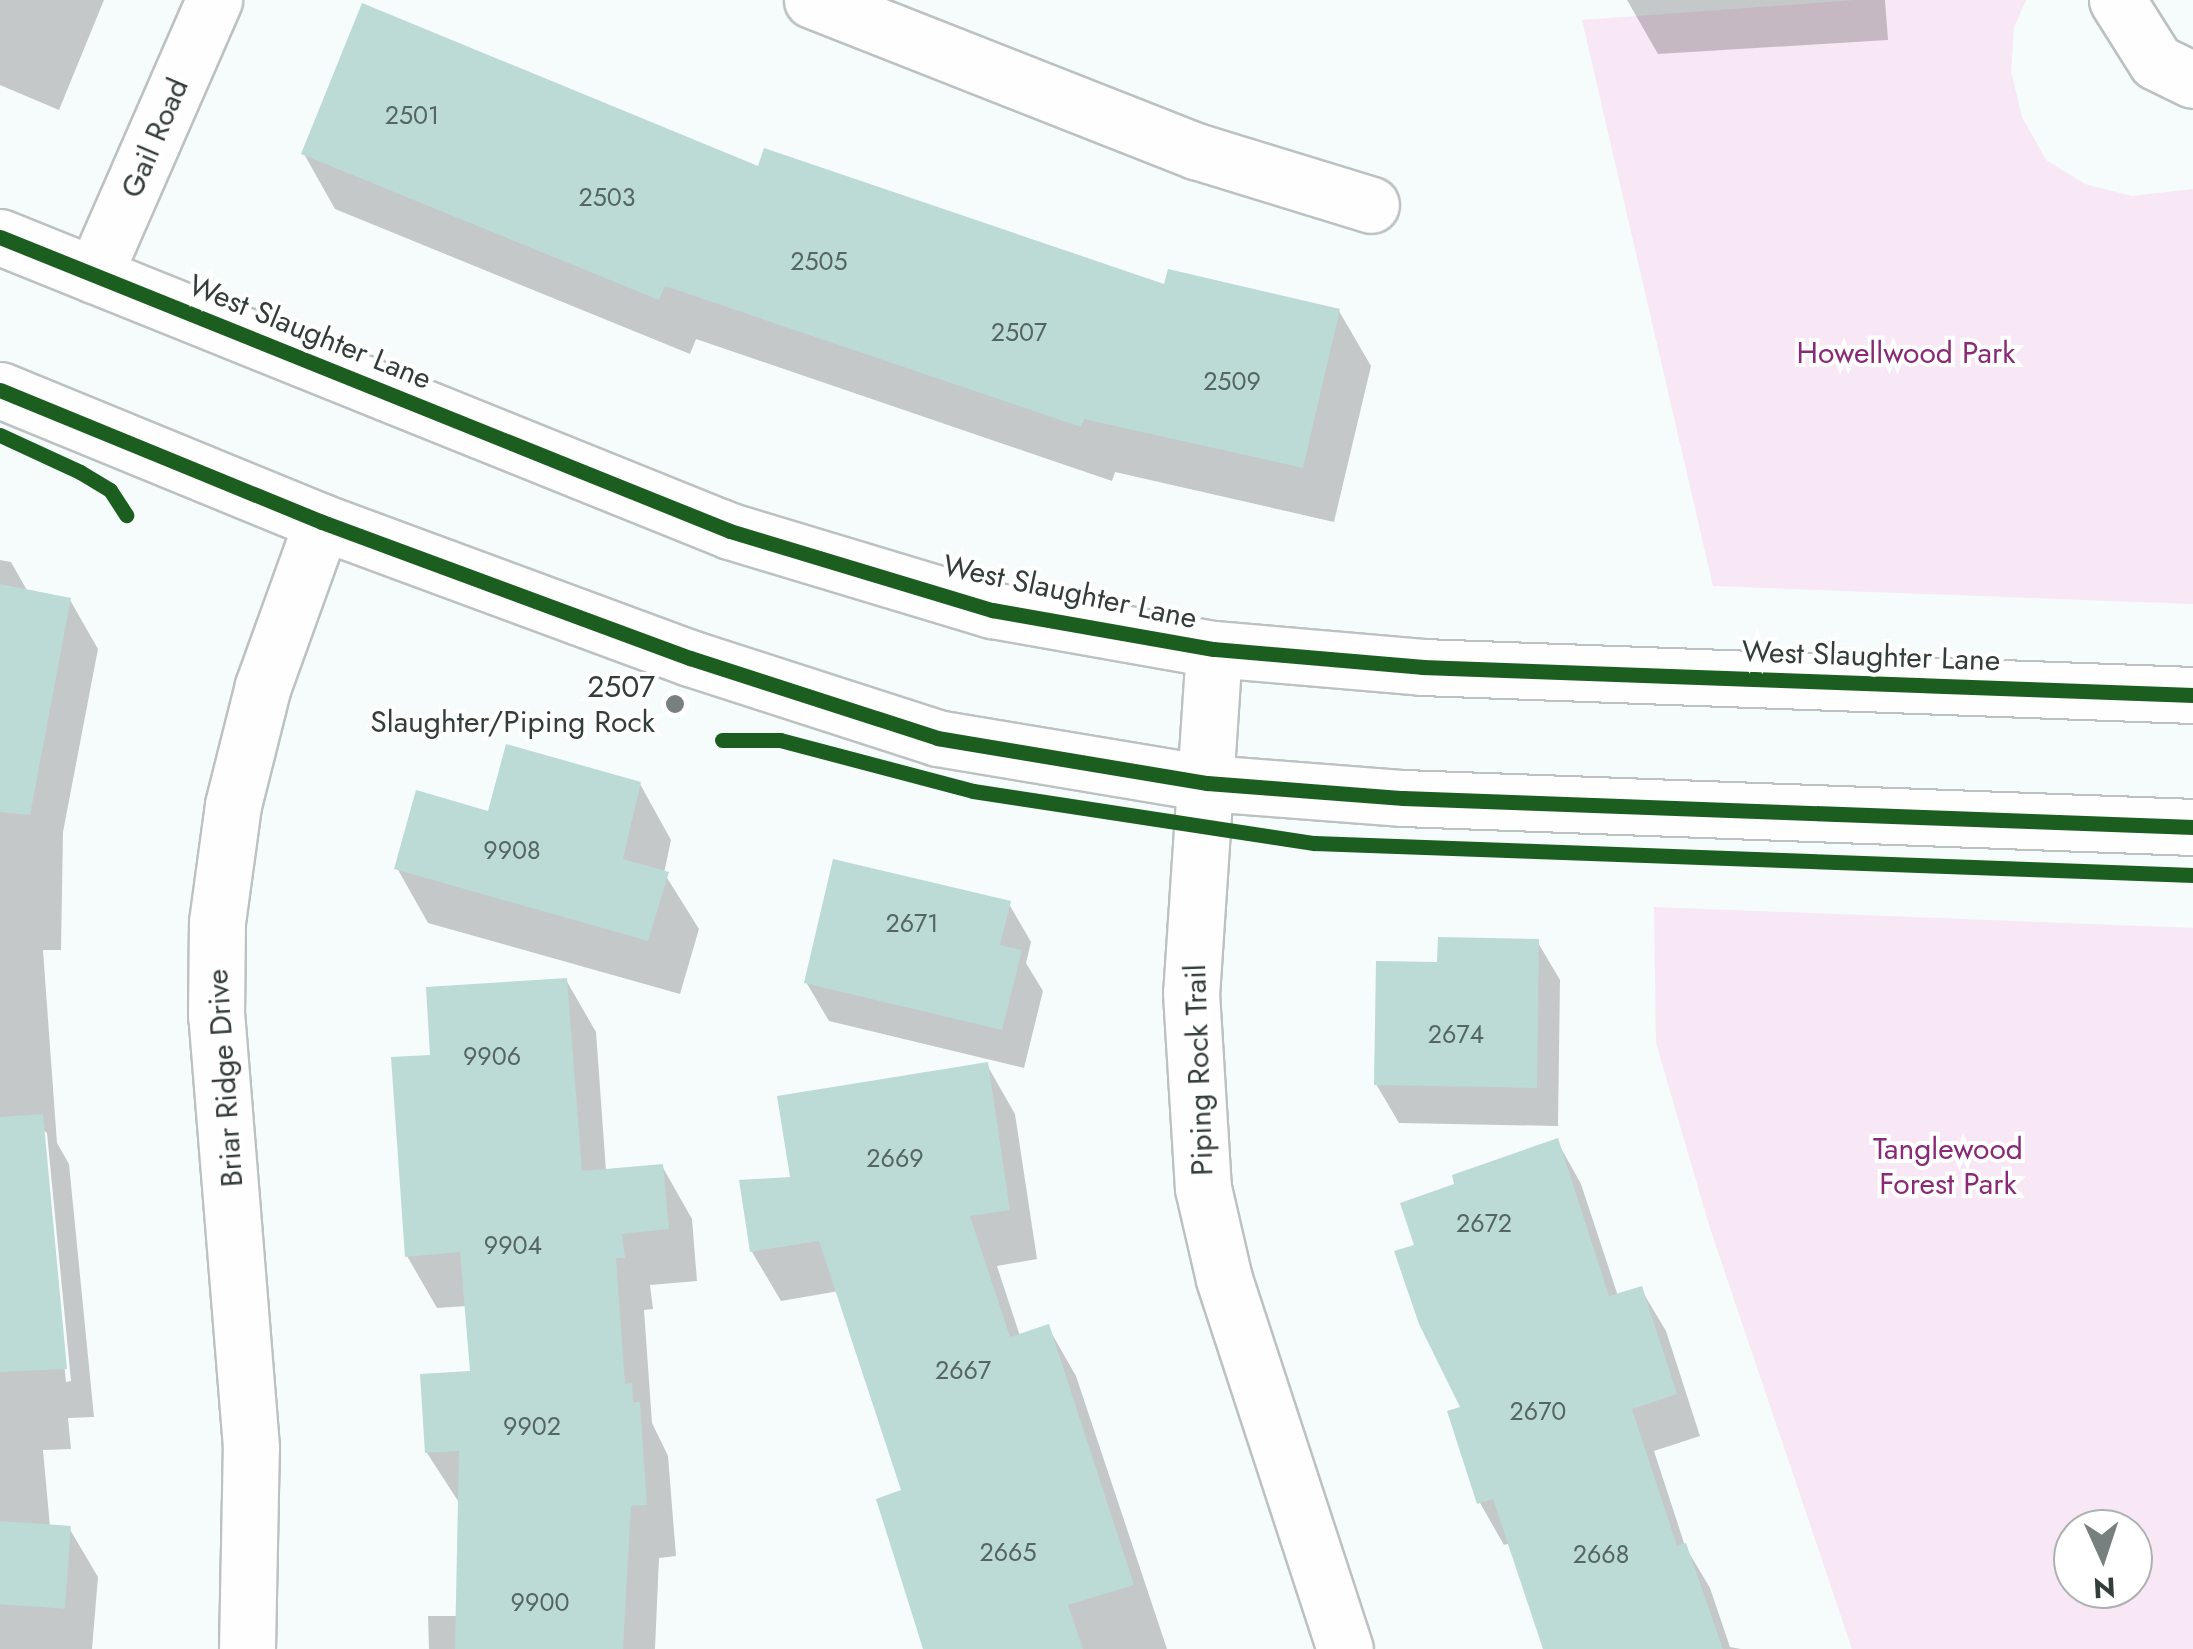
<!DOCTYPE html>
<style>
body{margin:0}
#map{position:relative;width:2193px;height:1649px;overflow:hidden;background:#f6fbfb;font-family:Jost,sans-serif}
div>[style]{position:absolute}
.green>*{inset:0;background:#f8e7f4}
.shadow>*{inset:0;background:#0003}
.building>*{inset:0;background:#bcdad6;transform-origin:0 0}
.roads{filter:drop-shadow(2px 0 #bbc2c1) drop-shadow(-2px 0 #bbc2c1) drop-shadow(0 2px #bbc2c1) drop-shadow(0 -2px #bbc2c1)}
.minor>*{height:55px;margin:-27.5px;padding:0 27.5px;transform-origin:27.5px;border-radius:27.5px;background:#fefefe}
.major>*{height:55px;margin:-27.5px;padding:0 27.5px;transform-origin:27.5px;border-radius:27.5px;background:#fefefe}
.cycleway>*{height:15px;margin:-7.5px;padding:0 7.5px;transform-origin:7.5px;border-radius:7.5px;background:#1b5e20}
.dots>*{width:28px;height:28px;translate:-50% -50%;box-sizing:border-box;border:5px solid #fff;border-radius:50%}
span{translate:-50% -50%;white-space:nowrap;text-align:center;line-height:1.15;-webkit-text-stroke:8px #fff;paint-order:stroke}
.number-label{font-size:25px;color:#556562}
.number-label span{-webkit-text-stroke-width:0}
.street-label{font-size:30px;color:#333e3b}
.park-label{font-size:30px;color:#8a2a76}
.poi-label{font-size:30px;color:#333e3b}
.right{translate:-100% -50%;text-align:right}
.north{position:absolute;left:2053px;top:1509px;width:100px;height:100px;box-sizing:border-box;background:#fff;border:2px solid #adb2b1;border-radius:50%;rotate:177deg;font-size:28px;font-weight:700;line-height:40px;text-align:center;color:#333e3b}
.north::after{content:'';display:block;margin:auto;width:35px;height:45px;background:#77807e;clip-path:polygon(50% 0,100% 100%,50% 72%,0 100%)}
</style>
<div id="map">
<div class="green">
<div style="clip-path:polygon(1855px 0,2026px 0,2014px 27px,2011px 71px,2022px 117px,2046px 160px,2085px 184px,2132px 196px,2193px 189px,2193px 604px,1713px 586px,1582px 20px)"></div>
<div style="clip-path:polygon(evenodd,1654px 907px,2193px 928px,2193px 1649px,1852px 1649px,1709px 1225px,1656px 1043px,1654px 907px,2133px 1529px,2133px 1589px,2073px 1589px,2073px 1529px,2133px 1529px)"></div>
</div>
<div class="shadow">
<div style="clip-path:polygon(0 0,104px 0,59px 110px,0 85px)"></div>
<div style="clip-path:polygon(1627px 0,1885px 0,1888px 40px,1658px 54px)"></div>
<div style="clip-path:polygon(304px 154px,760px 169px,1166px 287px,1339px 311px,1371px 366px,1334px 522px,1115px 472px,1112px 481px,696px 339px,690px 354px,335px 209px)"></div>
<div style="clip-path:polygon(evenodd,0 560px,11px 562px,28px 592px,70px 600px,98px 649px,63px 832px,61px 950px,43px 950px,57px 1143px,69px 1164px,94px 1417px,68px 1418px,71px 1449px,43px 1450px,50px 1527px,69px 1528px,98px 1577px,92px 1649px,0 1649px,0 560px,41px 1128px,47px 1133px,71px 1381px,66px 1382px,41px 1128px)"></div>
<div style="clip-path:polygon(640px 784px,671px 840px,664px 873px,699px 929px,680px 994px,428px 923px,397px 868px,490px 814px)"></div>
<div style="clip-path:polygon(1009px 904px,1031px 942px,1026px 963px,1043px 991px,1024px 1068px,829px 1021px,806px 982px)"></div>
<div style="clip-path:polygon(1537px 941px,1560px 980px,1558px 1126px,1399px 1123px,1376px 1084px,1440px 965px)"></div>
<div style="clip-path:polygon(566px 980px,596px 1032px,606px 1171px,662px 1166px,692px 1219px,697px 1281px,650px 1285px,653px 1309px,644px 1310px,652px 1423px,668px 1456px,676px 1556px,659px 1558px,655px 1649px,429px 1649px,428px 1616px,458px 1616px,460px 1504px,427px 1453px,472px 1373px,467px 1306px,437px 1308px,407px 1256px,433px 1058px)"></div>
<div style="clip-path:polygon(987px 1065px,1015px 1114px,1037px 1259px,997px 1266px,1020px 1336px,1048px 1327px,1076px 1376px,1167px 1649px,940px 1649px,904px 1492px,839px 1291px,781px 1301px,752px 1252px,741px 1182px,793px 1180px)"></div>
<div style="clip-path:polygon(1557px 1141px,1581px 1184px,1618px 1296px,1641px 1289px,1666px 1331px,1700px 1436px,1654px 1451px,1685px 1546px,1710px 1588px,1730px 1647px,1741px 1649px,1545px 1649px,1510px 1543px,1504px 1545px,1480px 1503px,1463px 1408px,1417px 1247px,1457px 1185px)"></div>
</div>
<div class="building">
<div style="clip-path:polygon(362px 3px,758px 166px,764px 148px,1164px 284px,1168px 269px,1340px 309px,1303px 468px,1084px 419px,1081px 427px,665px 286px,659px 300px,301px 154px)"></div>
<div style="clip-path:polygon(0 584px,71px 598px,30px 815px,0 812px)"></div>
<div style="clip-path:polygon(506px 744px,641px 782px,623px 859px,669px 872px,648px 941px,394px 869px,416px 790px,488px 811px)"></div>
<div style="clip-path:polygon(833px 859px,1011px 901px,1000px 945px,1022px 950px,1002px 1030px,804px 983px)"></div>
<div style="clip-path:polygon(1438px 937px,1539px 939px,1537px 1088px,1374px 1085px,1376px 961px,1437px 962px)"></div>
<div style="clip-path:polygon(567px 978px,582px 1171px,663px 1164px,669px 1229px,622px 1234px,625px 1258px,616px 1258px,625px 1384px,632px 1383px,633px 1402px,640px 1402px,647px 1505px,631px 1506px,623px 1649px,455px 1649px,459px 1451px,425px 1453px,420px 1374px,470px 1371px,460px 1252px,405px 1257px,391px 1057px,430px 1055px,426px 987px)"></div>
<div style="clip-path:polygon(988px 1062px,1010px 1210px,970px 1216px,1010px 1337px,1049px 1324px,1134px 1585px,1068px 1605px,1083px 1649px,923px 1649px,876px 1499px,901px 1490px,819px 1241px,750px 1252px,739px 1180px,790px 1177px,777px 1096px)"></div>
<div style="clip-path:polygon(43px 1114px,67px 1369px,0 1372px,0 1117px)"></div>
<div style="clip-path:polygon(1558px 1138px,1609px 1296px,1642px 1286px,1677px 1394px,1632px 1409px,1677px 1546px,1686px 1543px,1723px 1649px,1543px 1649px,1493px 1499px,1477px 1504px,1447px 1411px,1460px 1407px,1419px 1324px,1394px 1251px,1414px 1245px,1400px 1203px,1454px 1184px,1452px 1175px)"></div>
<div style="left:0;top:1521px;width:71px;height:83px;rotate:4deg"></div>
</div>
<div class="roads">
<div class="minor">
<div style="left:812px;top:0;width:413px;rotate:21.5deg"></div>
<div style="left:1196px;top:151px;width:183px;rotate:17.1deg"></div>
<div style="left:2117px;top:0;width:73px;rotate:57.8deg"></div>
<div style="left:2156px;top:62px;width:41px;rotate:25.9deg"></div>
<div style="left:94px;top:275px;width:300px;rotate:-66.4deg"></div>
<div style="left:1214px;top:649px;width:345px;rotate:93.8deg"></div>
<div style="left:1191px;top:993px;width:195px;rotate:86.5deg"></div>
<div style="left:1203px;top:1188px;width:93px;rotate:77deg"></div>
<div style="left:1224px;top:1279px;width:389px;rotate:71.9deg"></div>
<div style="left:247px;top:1649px;width:202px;rotate:-88.9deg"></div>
<div style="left:251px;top:1447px;width:432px;rotate:-94.6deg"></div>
<div style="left:216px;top:1016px;width:94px;rotate:-89.4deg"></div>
<div style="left:217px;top:922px;width:118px;rotate:-82.2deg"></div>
<div style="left:233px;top:805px;width:123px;rotate:-75.9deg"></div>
<div style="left:263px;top:686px;width:174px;rotate:-70.2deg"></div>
</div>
<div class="major">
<div style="left:0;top:237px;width:787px;rotate:21.94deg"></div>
<div style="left:730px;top:531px;width:274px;rotate:16.8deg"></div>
<div style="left:992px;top:610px;width:225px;rotate:10deg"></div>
<div style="left:1214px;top:649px;width:209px;rotate:4.9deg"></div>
<div style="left:1422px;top:667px;width:772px;rotate:2.08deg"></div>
<div style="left:0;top:390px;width:348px;rotate:22.3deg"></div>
<div style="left:322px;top:522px;width:392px;rotate:20.3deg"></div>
<div style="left:690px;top:658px;width:260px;rotate:17.9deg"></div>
<div style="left:937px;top:738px;width:274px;rotate:9.5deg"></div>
<div style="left:1207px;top:783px;width:197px;rotate:4.4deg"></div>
<div style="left:1403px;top:798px;width:791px;rotate:2.1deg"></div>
</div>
</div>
<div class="cycleway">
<div style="left:0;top:237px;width:787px;rotate:21.94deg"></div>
<div style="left:730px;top:531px;width:274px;rotate:16.8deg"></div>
<div style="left:992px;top:610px;width:225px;rotate:10deg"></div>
<div style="left:1214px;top:649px;width:209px;rotate:4.9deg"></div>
<div style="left:1422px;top:667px;width:772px;rotate:2.08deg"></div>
<div style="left:0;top:390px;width:348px;rotate:22.3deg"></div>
<div style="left:322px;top:522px;width:392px;rotate:20.3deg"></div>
<div style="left:690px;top:658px;width:260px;rotate:17.9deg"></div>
<div style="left:937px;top:738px;width:274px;rotate:9.5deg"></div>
<div style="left:1207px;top:783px;width:197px;rotate:4.4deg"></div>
<div style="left:1403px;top:798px;width:791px;rotate:2.1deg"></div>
<div style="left:0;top:435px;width:88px;rotate:24.8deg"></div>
<div style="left:80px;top:472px;width:35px;rotate:31deg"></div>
<div style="left:110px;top:490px;width:30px;rotate:57deg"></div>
<div style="left:722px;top:740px;width:58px"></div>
<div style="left:780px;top:740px;width:200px;rotate:14.8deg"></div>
<div style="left:973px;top:791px;width:345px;rotate:8.7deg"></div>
<div style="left:1314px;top:843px;width:880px;rotate:2.08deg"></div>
</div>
<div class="dots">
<div style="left:675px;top:704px;background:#77807e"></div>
</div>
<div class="number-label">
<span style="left:412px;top:115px">2501</span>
<span style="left:607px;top:197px">2503</span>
<span style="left:819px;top:261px">2505</span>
<span style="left:1019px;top:332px">2507</span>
<span style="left:1232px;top:381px">2509</span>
<span style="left:512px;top:850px">9908</span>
<span style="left:912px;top:923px">2671</span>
<span style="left:1456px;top:1034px">2674</span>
<span style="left:492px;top:1056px">9906</span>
<span style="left:895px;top:1158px">2669</span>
<span style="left:1484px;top:1223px">2672</span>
<span style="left:513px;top:1245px">9904</span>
<span style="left:963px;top:1370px">2667</span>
<span style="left:1538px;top:1411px">2670</span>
<span style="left:532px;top:1426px">9902</span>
<span style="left:1008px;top:1552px">2665</span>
<span style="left:1601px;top:1554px">2668</span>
<span style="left:540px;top:1602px">9900</span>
</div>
<div class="street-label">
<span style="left:155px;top:138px;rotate:-67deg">Gail Road</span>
<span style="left:310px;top:332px;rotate:22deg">West Slaughter Lane</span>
<span style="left:1070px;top:592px;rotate:12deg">West Slaughter Lane</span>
<span style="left:1871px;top:656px;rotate:2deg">West Slaughter Lane</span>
<span style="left:1199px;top:1070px;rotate:-92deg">Piping Rock Trail</span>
<span style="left:225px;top:1078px;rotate:-94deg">Briar Ridge Drive</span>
</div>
<div class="park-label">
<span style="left:1906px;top:353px">Howellwood Park</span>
<span style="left:1948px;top:1166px">Tanglewood<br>Forest Park</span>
</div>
<div class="poi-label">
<span class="right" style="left:655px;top:704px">2507<br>Slaughter/Piping Rock</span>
</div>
<div class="north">N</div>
</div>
